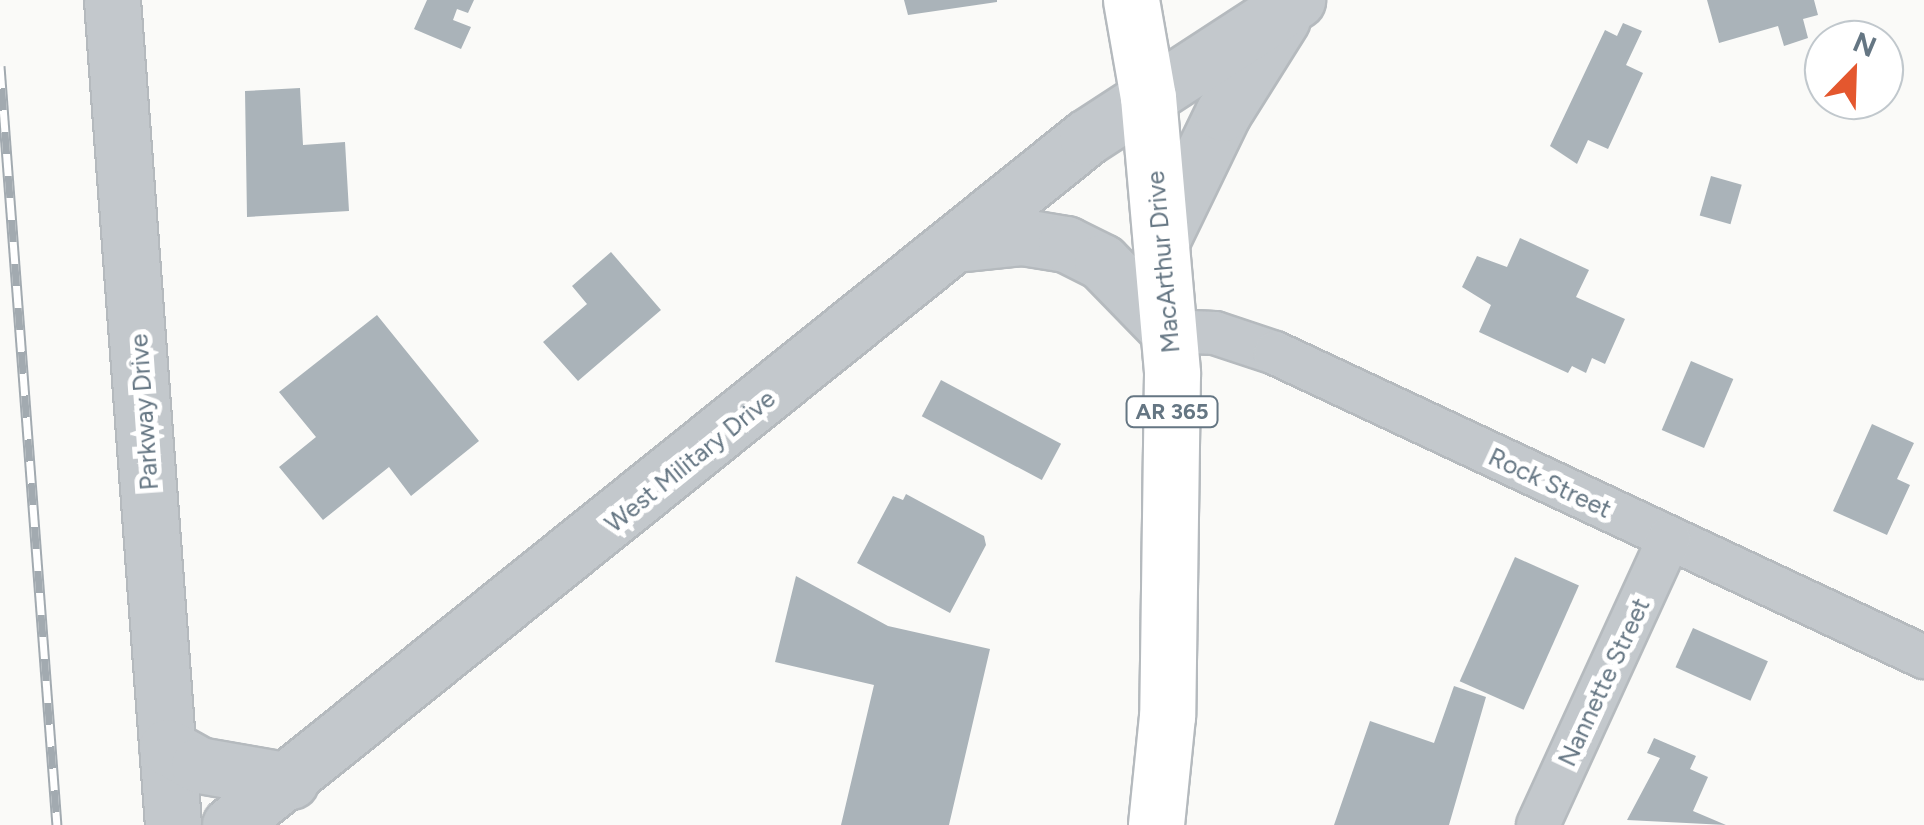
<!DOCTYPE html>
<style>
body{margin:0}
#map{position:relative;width:1924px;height:825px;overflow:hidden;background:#fafaf8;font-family:Figtree,sans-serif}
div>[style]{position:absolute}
.building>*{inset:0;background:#aab3b9;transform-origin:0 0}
.roads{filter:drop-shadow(2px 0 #b5babe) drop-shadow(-2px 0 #b5babe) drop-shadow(0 2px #b5babe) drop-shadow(0 -2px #b5babe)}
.minor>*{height:42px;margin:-21px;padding:0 21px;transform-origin:21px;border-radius:21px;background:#c3c8cc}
.tertiary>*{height:55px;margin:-27.5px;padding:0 27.5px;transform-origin:27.5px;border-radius:27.5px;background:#c3c8cc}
.primary>*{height:55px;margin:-27.5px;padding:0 27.5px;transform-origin:27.5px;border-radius:27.5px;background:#fff}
.rail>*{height:11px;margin-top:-5.5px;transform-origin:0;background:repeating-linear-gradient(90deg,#fff 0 22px,#a2aab0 0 44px);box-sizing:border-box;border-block:2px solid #a2aab0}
span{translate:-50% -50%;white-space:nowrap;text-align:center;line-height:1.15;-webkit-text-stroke:10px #fff;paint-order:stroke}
.shield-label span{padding:2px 8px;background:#fff;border:2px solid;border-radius:8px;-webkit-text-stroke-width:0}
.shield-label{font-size:22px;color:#657683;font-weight:700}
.street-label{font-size:25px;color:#657683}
.north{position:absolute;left:1804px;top:20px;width:100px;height:100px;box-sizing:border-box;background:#fff;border:2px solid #c1c8cd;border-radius:50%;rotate:23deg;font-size:28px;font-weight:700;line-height:40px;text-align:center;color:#657683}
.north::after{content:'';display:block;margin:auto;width:35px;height:45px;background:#e4572e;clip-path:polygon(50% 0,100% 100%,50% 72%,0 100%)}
</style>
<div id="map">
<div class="building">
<div style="clip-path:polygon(427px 0,474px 0,468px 13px,457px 9px,453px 20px,471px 27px,461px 49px,414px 29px)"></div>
<div style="clip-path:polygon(904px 0,997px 0,997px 2px,908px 15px)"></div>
<div style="clip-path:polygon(1707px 0,1814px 0,1818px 15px,1803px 19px,1808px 38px,1784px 46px,1778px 26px,1719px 43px)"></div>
<div style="clip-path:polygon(1623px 23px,1642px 31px,1626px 65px,1643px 73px,1608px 149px,1588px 140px,1577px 164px,1550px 146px,1605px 30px,1617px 36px)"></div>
<div style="clip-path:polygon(300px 88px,303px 145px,345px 142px,349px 211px,247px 217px,245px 91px)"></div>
<div style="left:1711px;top:176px;width:32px;height:41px;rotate:16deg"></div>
<div style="clip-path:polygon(1520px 238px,1589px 270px,1576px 297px,1625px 319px,1605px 364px,1592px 358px,1586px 373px,1572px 366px,1568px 373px,1479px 332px,1491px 305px,1462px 287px,1477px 256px,1507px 267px)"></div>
<div style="clip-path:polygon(611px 252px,661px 310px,578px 381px,543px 342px,587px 304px,572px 286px)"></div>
<div style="clip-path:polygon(377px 315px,479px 441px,411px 496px,389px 467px,323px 520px,279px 467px,316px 437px,279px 392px)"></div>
<div style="left:1691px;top:361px;width:46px;height:75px;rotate:23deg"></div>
<div style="left:941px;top:380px;width:136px;height:41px;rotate:28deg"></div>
<div style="clip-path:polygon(1872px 424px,1914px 443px,1897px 479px,1910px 485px,1887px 535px,1833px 511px)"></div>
<div style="clip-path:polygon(906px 494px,984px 536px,986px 545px,950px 613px,857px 563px,893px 496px,903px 500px)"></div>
<div style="left:1515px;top:557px;width:70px;height:136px;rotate:24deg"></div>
<div style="clip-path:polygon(796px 576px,888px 626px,990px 649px,949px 825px,841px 825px,874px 685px,775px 662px)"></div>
<div style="left:1693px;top:628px;width:82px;height:43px;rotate:24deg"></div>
<div style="clip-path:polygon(1454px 686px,1486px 697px,1449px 825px,1334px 825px,1370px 721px,1434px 743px)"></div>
<div style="clip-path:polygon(1654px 738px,1696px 756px,1690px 769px,1708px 777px,1693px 811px,1726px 825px,1627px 820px,1660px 758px,1647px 753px)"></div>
</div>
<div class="roads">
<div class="minor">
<div style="left:1169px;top:331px;width:46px;rotate:2.5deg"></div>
<div style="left:1215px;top:333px;width:63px;rotate:18.4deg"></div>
<div style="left:1275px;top:353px;width:717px;rotate:25.1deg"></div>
<div style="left:1538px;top:825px;width:315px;rotate:-65.4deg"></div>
</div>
<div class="tertiary">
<div style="left:112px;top:0;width:827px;rotate:85.77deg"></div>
<div style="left:1162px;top:239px;width:140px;rotate:-64.2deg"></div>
<div style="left:1223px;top:113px;width:111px;rotate:-57.9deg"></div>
<div style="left:956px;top:244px;width:67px;rotate:-6deg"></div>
<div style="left:1023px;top:237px;width:44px;rotate:9.2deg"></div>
<div style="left:1066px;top:244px;width:40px;rotate:26.6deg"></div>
<div style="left:1102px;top:262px;width:96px;rotate:45.8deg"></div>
<div style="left:167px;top:747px;width:37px;rotate:29deg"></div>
<div style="left:199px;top:765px;width:93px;rotate:9.9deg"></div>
<div style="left:230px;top:825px;width:1099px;rotate:-38.76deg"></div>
<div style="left:1087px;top:137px;width:251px;rotate:-33.1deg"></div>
</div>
<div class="primary">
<div style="left:1131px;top:0;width:98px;rotate:80.1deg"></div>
<div style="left:1148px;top:97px;width:278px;rotate:85deg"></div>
<div style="left:1172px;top:374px;width:342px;rotate:90.8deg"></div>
<div style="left:1167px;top:716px;width:110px;rotate:95.8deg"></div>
</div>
</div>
<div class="rail">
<div style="left:0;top:66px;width:761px;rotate:85.71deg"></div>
</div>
<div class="shield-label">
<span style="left:1172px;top:412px">AR 365</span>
</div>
<div class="street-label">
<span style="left:1163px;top:262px;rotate:-95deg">MacArthur Drive</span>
<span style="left:144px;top:412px;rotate:-94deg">Parkway Drive</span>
<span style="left:690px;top:461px;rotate:-39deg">West Military Drive</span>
<span style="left:1550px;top:483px;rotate:25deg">Rock Street</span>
<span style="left:1604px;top:682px;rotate:-65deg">Nannette Street</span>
</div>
<div class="north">N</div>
</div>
